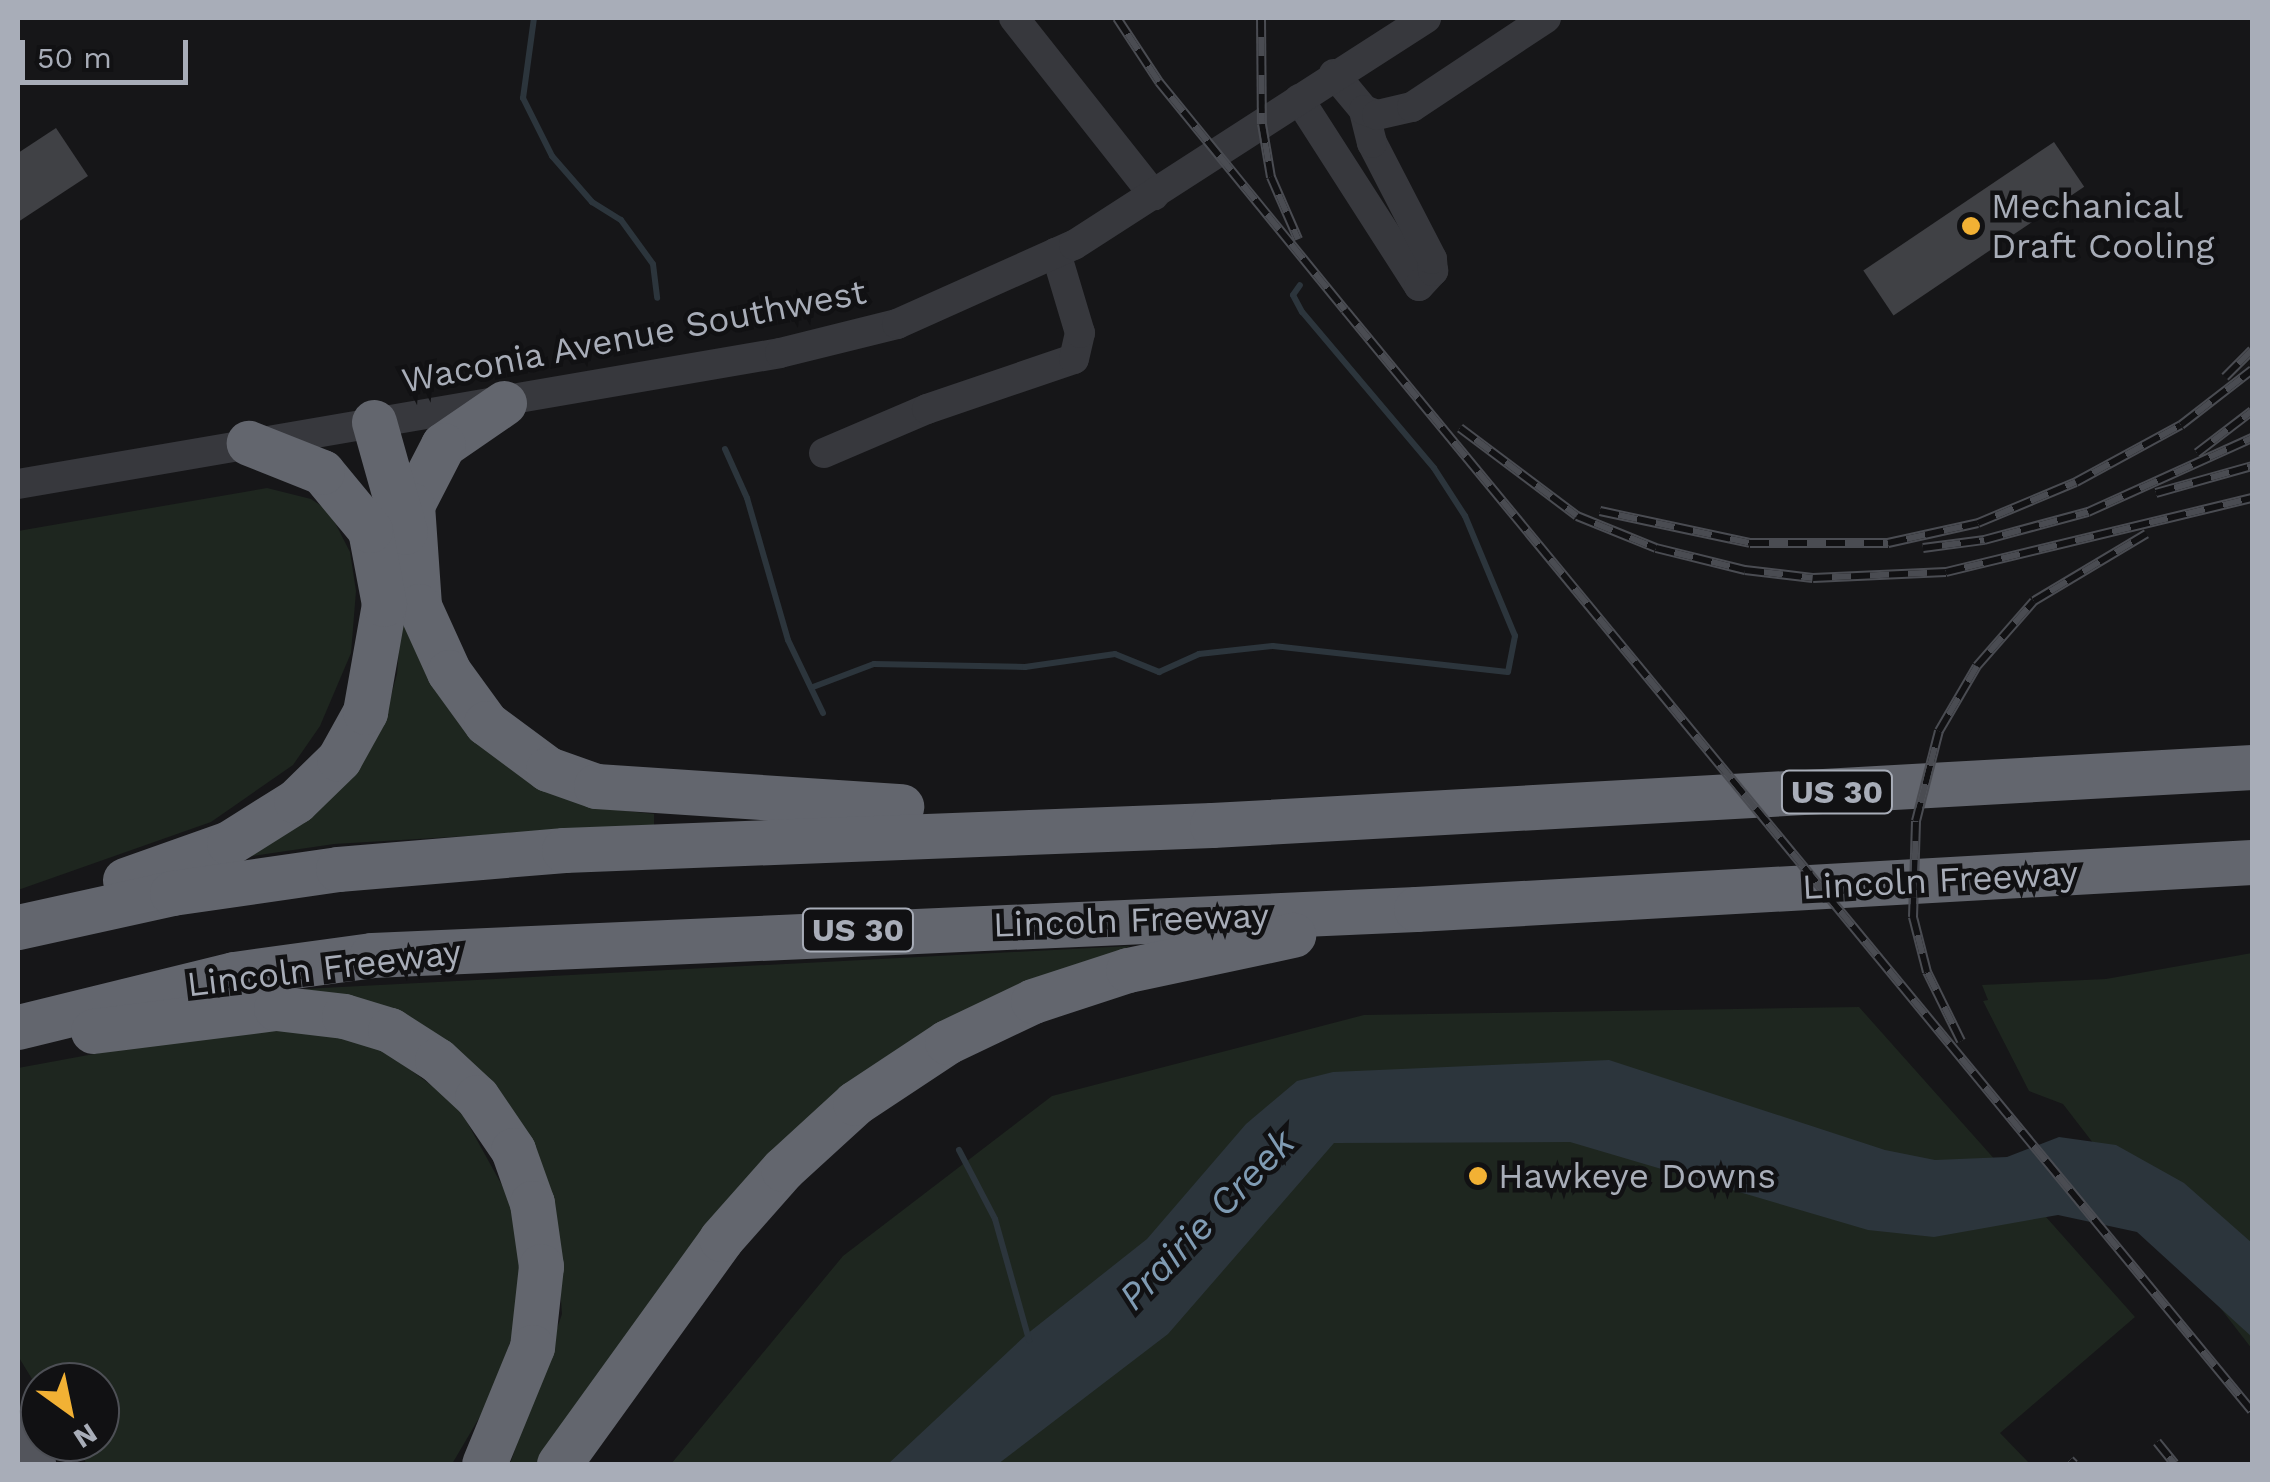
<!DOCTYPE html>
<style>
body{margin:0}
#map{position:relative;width:2270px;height:1482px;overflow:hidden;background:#161618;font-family:"Work Sans",sans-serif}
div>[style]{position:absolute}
.green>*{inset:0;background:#1e261f}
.water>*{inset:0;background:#2c353c}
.stream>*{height:6px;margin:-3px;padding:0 3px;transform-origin:3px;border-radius:3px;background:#2c353c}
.building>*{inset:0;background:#404145;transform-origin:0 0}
.minor>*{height:30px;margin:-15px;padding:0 15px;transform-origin:15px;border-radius:15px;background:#37383d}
.major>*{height:38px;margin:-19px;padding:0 19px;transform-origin:19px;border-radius:19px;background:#53555c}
.highway>*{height:45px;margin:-22.5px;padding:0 22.5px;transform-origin:22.5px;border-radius:22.5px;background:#63666e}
.rail>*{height:10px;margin-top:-5px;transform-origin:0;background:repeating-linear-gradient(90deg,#111113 0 19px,#4a4c52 0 38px);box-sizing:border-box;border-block:2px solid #4a4c52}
.dots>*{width:28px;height:28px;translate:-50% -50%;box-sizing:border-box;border:5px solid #111113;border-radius:50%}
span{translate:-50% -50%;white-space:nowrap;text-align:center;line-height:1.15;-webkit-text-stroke:9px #111113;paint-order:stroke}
.shield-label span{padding:2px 8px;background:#111113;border:2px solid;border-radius:8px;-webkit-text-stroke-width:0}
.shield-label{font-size:32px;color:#a8adb8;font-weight:700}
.poi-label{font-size:35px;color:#a8adb8}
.left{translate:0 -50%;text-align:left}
.street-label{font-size:35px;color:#a8adb8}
.water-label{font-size:38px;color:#7f9bb3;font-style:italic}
.frame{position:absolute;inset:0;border:20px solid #a8adb8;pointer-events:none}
.north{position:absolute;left:20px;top:1362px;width:100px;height:100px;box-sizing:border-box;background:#111113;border:2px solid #4d4f55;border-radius:50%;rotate:147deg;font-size:28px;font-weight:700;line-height:40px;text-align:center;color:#a8adb8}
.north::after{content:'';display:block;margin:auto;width:35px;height:45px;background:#f2b134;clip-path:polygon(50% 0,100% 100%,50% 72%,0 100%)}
.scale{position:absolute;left:20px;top:40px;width:168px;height:45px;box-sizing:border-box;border:5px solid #a8adb8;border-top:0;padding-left:12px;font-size:30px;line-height:35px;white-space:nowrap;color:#a8adb8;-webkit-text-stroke:8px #111113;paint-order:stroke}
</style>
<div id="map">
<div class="green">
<div style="clip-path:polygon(267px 488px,311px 499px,329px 511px,350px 552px,356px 591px,351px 653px,320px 726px,293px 765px,211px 822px,18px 890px,18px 531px)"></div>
<div style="clip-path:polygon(402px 610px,411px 636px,609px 809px,654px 814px,654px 825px,334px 844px,238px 858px,385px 718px,397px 674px)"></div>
<div style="clip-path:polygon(1130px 946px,911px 1043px,539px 1464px,510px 1464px,562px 1314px,558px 1261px,533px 1149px,303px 989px)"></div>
<div style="clip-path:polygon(2252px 953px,2252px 1349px,2063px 1104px,2029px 1091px,1983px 1001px,1988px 1000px,1982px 985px,2106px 979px)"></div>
<div style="clip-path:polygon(1859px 1007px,2135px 1317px,2000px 1433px,2030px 1464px,671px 1464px,843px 1256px,1052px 1096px,1364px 1015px)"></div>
<div style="clip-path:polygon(320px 1029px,379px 1047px,457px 1104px,514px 1207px,522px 1274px,518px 1320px,489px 1401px,452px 1464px,87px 1464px,72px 1442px,100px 1442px,100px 1382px,40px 1382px,40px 1392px,18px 1356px,18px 1068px,224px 1030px)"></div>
</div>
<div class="water">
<div style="clip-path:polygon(1609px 1060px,1885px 1150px,1935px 1160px,2007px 1157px,2059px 1137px,2116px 1145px,2184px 1183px,2252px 1243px,2252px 1337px,2137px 1232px,2058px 1215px,1934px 1237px,1868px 1230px,1570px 1142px,1334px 1143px,1168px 1334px,998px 1464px,888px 1464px,1027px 1334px,1147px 1239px,1246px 1124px,1297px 1081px,1333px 1072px)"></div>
</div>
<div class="stream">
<div style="left:534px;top:18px;width:81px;rotate:97.8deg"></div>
<div style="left:523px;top:98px;width:65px;rotate:63.4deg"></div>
<div style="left:552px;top:156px;width:61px;rotate:49deg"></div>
<div style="left:592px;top:202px;width:34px;rotate:32deg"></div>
<div style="left:621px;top:220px;width:54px;rotate:54deg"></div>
<div style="left:653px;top:264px;width:34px;rotate:83deg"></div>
<div style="left:725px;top:449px;width:54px;rotate:65.8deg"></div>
<div style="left:747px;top:498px;width:148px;rotate:73.9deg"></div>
<div style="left:788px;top:640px;width:81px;rotate:64.4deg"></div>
<div style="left:813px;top:687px;width:65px;rotate:-20.7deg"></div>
<div style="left:874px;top:664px;width:151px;rotate:1.1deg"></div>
<div style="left:1025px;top:667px;width:91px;rotate:-8.2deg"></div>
<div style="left:1115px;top:654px;width:48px;rotate:22.2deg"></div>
<div style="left:1159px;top:672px;width:44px;rotate:-24.2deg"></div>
<div style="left:1199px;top:654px;width:74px;rotate:-6.2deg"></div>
<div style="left:1273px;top:646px;width:236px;rotate:6.3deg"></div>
<div style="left:1508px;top:672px;width:37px;rotate:-79deg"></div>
<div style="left:1515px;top:636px;width:130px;rotate:-112.6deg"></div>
<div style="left:1465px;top:516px;width:57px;rotate:-122.9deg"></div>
<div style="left:1434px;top:468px;width:204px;rotate:-130.2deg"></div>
<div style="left:1302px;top:312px;width:19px;rotate:-118deg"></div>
<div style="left:1293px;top:295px;width:12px;rotate:-55deg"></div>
<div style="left:959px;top:1150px;width:78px;rotate:62.4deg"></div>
<div style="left:995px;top:1219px;width:126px;rotate:74.3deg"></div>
</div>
<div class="building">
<div style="clip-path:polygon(56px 128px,88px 176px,18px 222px,18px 153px)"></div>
<div style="left:2054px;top:142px;width:54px;height:230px;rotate:56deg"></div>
</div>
<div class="minor">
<div style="left:1014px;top:18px;width:226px;rotate:51.7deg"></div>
<div style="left:1299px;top:99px;width:222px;rotate:57.3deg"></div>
<div style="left:1419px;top:286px;width:21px;rotate:-47deg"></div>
<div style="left:1433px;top:271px;width:12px;rotate:-95deg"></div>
<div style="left:1432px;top:259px;width:131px;rotate:-117.3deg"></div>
<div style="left:1372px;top:143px;width:34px;rotate:-104deg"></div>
<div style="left:1364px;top:110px;width:47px;rotate:-129.8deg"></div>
<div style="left:1364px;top:110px;width:14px;rotate:21deg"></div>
<div style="left:1377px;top:115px;width:36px;rotate:-13deg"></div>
<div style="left:1412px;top:107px;width:161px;rotate:-33.6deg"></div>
<div style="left:824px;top:453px;width:112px;rotate:-23.1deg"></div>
<div style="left:927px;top:409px;width:155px;rotate:-18.8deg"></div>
<div style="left:1074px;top:359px;width:27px;rotate:-77deg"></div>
<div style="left:1080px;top:333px;width:84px;rotate:-106.7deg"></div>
<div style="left:18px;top:484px;width:773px;rotate:-9.75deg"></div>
<div style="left:780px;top:353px;width:121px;rotate:-13.9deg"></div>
<div style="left:897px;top:324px;width:194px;rotate:-24.1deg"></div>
<div style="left:1074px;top:245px;width:419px;rotate:-32.8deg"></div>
</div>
<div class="major">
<div style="left:18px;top:1433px;width:36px;rotate:58deg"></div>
</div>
<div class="highway">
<div style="left:504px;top:403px;width:74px;rotate:145.5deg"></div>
<div style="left:443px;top:445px;width:68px;rotate:117.3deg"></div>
<div style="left:412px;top:505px;width:101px;rotate:86deg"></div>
<div style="left:419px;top:606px;width:72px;rotate:65.6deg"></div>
<div style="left:449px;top:672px;width:63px;rotate:54deg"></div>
<div style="left:486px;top:723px;width:77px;rotate:36.6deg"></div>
<div style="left:548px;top:769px;width:51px;rotate:19.5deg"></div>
<div style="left:596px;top:786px;width:306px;rotate:3.8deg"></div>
<div style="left:374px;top:422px;width:114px;rotate:74.3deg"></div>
<div style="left:125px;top:880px;width:110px;rotate:-19.6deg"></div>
<div style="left:229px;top:843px;width:79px;rotate:-32.1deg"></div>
<div style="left:296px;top:801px;width:60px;rotate:-44.3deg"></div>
<div style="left:339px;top:759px;width:54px;rotate:-61deg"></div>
<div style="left:365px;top:712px;width:110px;rotate:-80deg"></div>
<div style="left:384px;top:604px;width:75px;rotate:-100.7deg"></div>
<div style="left:370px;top:530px;width:75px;rotate:-129.6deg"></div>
<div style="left:322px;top:472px;width:79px;rotate:-158.3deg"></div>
<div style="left:18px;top:927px;width:158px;rotate:-12.4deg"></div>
<div style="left:172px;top:893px;width:168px;rotate:-8.2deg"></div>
<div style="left:338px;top:869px;width:227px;rotate:-4.8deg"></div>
<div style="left:564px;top:850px;width:648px;rotate:-2.21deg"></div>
<div style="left:1212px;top:825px;width:1042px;rotate:-3.19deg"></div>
<div style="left:18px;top:1027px;width:222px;rotate:-13.8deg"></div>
<div style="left:234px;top:974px;width:139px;rotate:-7.8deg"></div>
<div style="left:372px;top:955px;width:1045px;rotate:-2.52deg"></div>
<div style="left:1416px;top:909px;width:837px;rotate:-3.22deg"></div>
<div style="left:93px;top:1031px;width:184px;rotate:-7.2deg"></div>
<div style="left:276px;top:1008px;width:68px;rotate:6.7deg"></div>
<div style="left:344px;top:1016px;width:48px;rotate:16.9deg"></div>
<div style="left:390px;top:1030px;width:56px;rotate:32.6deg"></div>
<div style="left:437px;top:1060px;width:54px;rotate:42.8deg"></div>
<div style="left:477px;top:1097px;width:64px;rotate:55.8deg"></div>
<div style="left:513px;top:1150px;width:56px;rotate:70.3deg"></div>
<div style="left:532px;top:1203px;width:64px;rotate:81.9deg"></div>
<div style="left:541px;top:1266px;width:81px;rotate:96.3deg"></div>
<div style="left:532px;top:1347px;width:126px;rotate:112.3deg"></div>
<div style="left:559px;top:1464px;width:277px;rotate:-54.2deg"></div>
<div style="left:721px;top:1239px;width:94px;rotate:-48.5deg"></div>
<div style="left:783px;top:1169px;width:98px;rotate:-42.5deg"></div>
<div style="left:855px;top:1103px;width:110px;rotate:-33.5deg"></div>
<div style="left:947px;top:1042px;width:95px;rotate:-25.5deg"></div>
<div style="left:1033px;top:1001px;width:100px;rotate:-18.1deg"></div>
<div style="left:1128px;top:970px;width:169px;rotate:-12deg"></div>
</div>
<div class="rail">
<div style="left:1117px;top:18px;width:77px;rotate:56.7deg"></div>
<div style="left:1159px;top:82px;width:294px;rotate:50.8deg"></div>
<div style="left:1345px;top:310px;width:1426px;rotate:50.52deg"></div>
<div style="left:1261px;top:18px;width:106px;rotate:89.5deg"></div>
<div style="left:1262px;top:124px;width:54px;rotate:80.4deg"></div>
<div style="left:1271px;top:177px;width:68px;rotate:66.5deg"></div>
<div style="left:2225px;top:377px;width:38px;rotate:-45deg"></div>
<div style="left:1460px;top:428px;width:146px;rotate:36.9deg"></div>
<div style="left:1577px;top:516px;width:85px;rotate:22.1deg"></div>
<div style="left:1656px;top:548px;width:92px;rotate:13.9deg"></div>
<div style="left:1745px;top:570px;width:68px;rotate:6.7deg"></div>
<div style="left:1813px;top:578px;width:133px;rotate:-2.6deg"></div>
<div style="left:1946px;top:572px;width:315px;rotate:-13.6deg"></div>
<div style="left:2197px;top:453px;width:69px;rotate:-37.4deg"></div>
<div style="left:2156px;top:493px;width:100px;rotate:-15.7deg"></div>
<div style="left:1600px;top:511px;width:153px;rotate:12deg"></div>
<div style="left:1750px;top:543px;width:138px"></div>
<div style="left:1888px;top:543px;width:92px;rotate:-12.5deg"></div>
<div style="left:1978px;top:523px;width:106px;rotate:-22.7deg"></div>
<div style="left:2076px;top:482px;width:119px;rotate:-28.5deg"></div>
<div style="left:2181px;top:425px;width:90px;rotate:-37.8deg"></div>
<div style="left:1923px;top:548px;width:62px;rotate:-7.5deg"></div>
<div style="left:1984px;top:540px;width:108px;rotate:-15.1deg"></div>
<div style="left:2088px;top:512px;width:180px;rotate:-24.3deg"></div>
<div style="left:1961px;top:1041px;width:77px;rotate:-116.2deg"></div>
<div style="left:1927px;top:972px;width:57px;rotate:-104.3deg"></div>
<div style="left:1913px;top:917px;width:96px;rotate:-88.2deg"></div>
<div style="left:1916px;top:821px;width:93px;rotate:-75.7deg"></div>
<div style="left:1939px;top:731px;width:75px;rotate:-59.7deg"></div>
<div style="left:1977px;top:666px;width:86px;rotate:-48.8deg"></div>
<div style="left:2034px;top:601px;width:131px;rotate:-30.9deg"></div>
<div style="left:2157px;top:1442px;width:28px;rotate:51deg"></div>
<div style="left:2070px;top:1460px;width:6px;rotate:45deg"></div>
</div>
<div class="dots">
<div style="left:1971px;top:226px;background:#f2b134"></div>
<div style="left:1478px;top:1176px;background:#f2b134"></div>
</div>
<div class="shield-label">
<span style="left:1837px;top:792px">US 30</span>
<span style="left:858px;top:930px">US 30</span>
</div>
<div class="poi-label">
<span class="left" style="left:1991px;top:226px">Mechanical<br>Draft Cooling</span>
<span class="left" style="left:1498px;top:1176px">Hawkeye Downs</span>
</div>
<div class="street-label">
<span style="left:634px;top:336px;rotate:-11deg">Waconia Avenue Southwest</span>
<span style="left:1940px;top:880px;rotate:-3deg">Lincoln Freeway</span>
<span style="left:1131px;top:920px;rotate:-2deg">Lincoln Freeway</span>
<span style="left:324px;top:968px;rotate:-7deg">Lincoln Freeway</span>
</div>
<div class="water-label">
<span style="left:1207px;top:1220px;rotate:-46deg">Prairie Creek</span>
</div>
<div class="frame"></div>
<div class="north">N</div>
<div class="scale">50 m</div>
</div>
